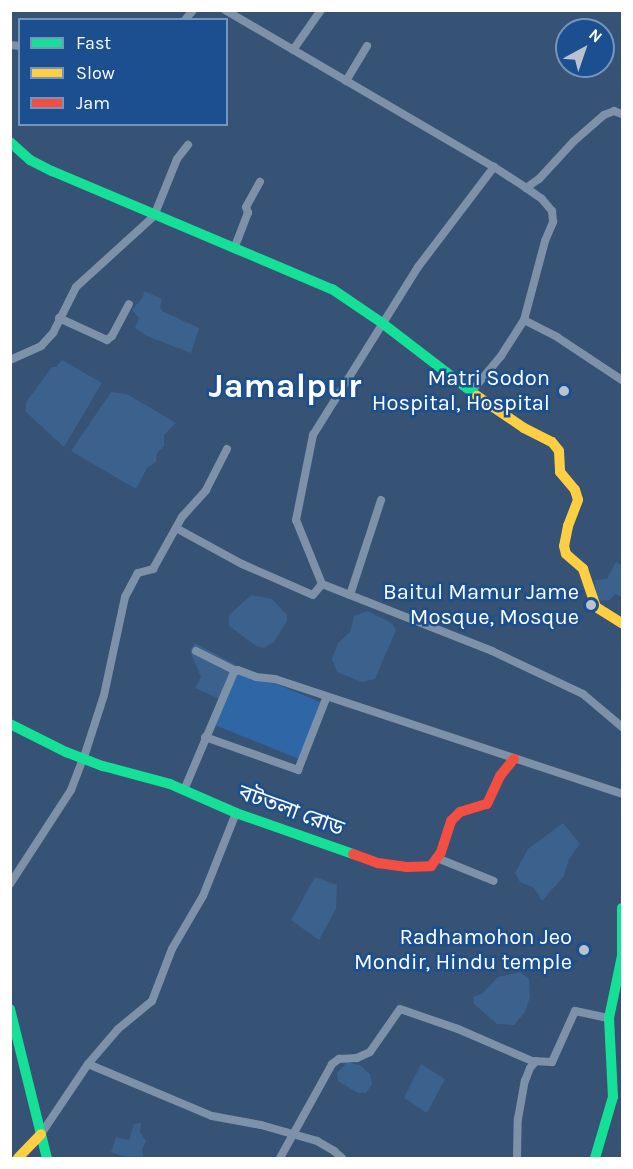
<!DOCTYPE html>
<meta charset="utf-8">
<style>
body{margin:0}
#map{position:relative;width:633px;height:1169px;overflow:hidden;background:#365274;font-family:Karla,"Noto Sans Bengali",sans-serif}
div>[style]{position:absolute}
.green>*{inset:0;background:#2f66a5;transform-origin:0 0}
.water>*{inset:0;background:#3b618d}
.street>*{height:8px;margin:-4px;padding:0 4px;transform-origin:4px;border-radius:4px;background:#7d92a8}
.fast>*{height:10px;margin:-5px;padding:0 5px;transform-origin:5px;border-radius:5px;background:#16e098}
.slow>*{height:10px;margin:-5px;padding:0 5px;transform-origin:5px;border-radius:5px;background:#ffcf43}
.jam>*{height:10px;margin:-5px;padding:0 5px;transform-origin:5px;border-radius:5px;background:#f24e42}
.dots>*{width:16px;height:16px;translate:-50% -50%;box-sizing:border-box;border:3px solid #1b4f8f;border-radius:50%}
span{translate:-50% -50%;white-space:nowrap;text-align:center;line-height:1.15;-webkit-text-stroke:5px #1b4f8f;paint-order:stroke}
.poi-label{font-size:22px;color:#fff}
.right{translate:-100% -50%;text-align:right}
.street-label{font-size:22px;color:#fff}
.town-label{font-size:34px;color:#fff;font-weight:700}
.frame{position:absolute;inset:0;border:12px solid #fff;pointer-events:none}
.legend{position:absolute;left:18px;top:18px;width:210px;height:108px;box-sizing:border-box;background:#1b4f8f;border:2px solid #7695bc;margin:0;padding:8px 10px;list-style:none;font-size:18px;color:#fff}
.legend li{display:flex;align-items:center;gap:12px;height:30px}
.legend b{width:30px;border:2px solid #7695bc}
.north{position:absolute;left:555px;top:18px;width:60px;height:60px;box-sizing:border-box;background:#1b4f8f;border:2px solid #7695bc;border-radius:50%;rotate:40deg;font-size:16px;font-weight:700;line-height:24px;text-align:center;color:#fff}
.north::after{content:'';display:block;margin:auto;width:21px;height:27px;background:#b9c2ce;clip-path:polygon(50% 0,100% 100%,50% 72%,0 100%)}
</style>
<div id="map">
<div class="green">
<div style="left:234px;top:667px;width:94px;height:61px;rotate:22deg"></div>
</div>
<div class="water">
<div style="clip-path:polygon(144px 291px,162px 299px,160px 308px,162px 311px,199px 328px,191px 353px,147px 336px,135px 328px,139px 318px,132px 310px,143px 297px)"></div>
<div style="clip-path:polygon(62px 360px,102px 383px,64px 447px,26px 412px,26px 402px,52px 367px,56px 367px)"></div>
<div style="clip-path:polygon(111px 392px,127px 394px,176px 423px,164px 435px,164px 446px,157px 453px,156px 462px,147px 468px,136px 489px,71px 451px)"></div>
<div style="clip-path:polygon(616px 562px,622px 565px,622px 597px,615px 594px,609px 600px,600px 601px,596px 592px,594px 580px,607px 579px)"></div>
<div style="clip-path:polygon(251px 595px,272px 599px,287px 615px,287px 621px,274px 642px,264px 648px,256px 646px,229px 626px,229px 615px)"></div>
<div style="clip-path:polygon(367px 611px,392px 623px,396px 630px,375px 679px,362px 682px,337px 672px,332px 659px,338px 643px,350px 632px,354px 616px)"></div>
<div style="clip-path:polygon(195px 643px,236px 665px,220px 699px,195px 688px,201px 677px,190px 651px)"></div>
<div style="clip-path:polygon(563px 823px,580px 844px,569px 859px,564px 876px,542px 901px,534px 888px,520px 882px,515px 873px,528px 849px)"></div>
<div style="clip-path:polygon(315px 877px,337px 885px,336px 909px,319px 940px,291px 920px)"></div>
<div style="clip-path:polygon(520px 972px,529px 979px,530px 997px,525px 1012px,514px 1025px,497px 1024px,474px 1004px,473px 997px,483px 993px,498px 977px)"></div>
<div style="clip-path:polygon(347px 1062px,360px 1065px,370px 1074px,372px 1084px,366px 1093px,358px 1093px,338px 1081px,337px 1073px)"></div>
<div style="clip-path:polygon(421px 1064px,445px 1079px,427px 1113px,404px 1098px)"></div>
<div style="clip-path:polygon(141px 1123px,140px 1132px,146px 1141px,142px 1150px,144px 1158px,129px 1158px,111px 1152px,116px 1137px,129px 1140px,134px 1124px)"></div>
</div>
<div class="street">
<div style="left:225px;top:10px;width:311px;rotate:30.3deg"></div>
<div style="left:494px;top:167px;width:38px;rotate:33deg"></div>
<div style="left:526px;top:188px;width:16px;rotate:-35deg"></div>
<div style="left:539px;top:179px;width:50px;rotate:-47.4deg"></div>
<div style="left:573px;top:142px;width:41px;rotate:-41.1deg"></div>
<div style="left:604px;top:115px;width:11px;rotate:-22deg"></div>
<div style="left:614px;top:111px;width:9px;rotate:21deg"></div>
<div style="left:185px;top:20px;width:13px;rotate:-51deg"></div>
<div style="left:10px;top:45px;width:10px;rotate:6deg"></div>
<div style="left:293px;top:50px;width:49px;rotate:-55deg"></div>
<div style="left:346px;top:81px;width:41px;rotate:-59deg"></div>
<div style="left:234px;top:249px;width:39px;rotate:-69deg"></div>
<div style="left:248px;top:213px;width:6px;rotate:-108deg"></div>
<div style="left:246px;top:207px;width:29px;rotate:-61deg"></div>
<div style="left:59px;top:318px;width:53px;rotate:24.6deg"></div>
<div style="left:107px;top:340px;width:6px;rotate:-39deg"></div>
<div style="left:112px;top:336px;width:36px;rotate:-62deg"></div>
<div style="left:524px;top:320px;width:37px;rotate:27deg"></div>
<div style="left:557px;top:337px;width:78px;rotate:33.5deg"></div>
<div style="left:10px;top:360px;width:34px;rotate:-24deg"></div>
<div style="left:41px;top:346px;width:18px;rotate:-47deg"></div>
<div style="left:53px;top:333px;width:51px;rotate:-63.4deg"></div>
<div style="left:76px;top:287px;width:105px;rotate:-42.3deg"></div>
<div style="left:154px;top:216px;width:61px;rotate:-68deg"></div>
<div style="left:177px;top:159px;width:18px;rotate:-52deg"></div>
<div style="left:471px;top:392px;width:47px;rotate:-50.2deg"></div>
<div style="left:501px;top:356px;width:43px;rotate:-57.4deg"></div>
<div style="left:524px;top:320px;width:82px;rotate:-75.1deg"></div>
<div style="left:545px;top:241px;width:21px;rotate:-67deg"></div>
<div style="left:553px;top:222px;width:11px;rotate:-95deg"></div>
<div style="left:552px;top:211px;width:16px;rotate:-130deg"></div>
<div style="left:542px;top:199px;width:19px;rotate:-145deg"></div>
<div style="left:176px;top:528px;width:75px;rotate:28.6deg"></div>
<div style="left:242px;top:564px;width:77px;rotate:23.6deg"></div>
<div style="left:313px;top:595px;width:14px;rotate:-51deg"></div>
<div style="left:322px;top:584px;width:183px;rotate:21.5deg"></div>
<div style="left:492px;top:651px;width:101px;rotate:25.3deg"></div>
<div style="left:583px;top:694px;width:51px;rotate:40.2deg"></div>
<div style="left:322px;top:584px;width:69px;rotate:-112.1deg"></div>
<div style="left:296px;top:520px;width:87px;rotate:-78.7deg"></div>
<div style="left:313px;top:435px;width:198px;rotate:-58deg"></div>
<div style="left:418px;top:267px;width:126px;rotate:-52.8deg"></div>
<div style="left:350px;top:595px;width:100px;rotate:-71.9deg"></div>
<div style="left:196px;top:651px;width:45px;rotate:26.6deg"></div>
<div style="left:205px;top:737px;width:99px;rotate:19.5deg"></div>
<div style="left:298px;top:770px;width:79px;rotate:-68.6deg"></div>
<div style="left:84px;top:757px;width:65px;rotate:-72.1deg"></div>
<div style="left:104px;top:695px;width:100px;rotate:-77.9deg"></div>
<div style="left:125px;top:597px;width:27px;rotate:-62deg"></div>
<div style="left:138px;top:573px;width:16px;rotate:-15deg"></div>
<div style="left:153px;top:569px;width:60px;rotate:-60.9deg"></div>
<div style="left:182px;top:517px;width:36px;rotate:-48deg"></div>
<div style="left:206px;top:490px;width:46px;rotate:-62.9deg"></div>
<div style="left:184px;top:790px;width:128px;rotate:-67deg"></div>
<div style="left:234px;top:672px;width:4px;rotate:-27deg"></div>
<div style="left:238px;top:670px;width:19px;rotate:21deg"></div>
<div style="left:256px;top:677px;width:19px;rotate:6deg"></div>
<div style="left:275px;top:679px;width:366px;rotate:18.3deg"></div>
<div style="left:437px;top:858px;width:61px;rotate:22deg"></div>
<div style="left:10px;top:884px;width:112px;rotate:-57deg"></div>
<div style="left:71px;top:790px;width:33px;rotate:-69deg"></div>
<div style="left:88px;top:1064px;width:134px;rotate:22.8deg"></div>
<div style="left:212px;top:1116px;width:50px;rotate:10.4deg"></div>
<div style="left:261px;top:1125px;width:58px;rotate:15.9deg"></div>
<div style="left:317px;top:1141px;width:20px;rotate:30deg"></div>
<div style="left:334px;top:1151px;width:11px;rotate:41deg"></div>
<div style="left:41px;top:1134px;width:84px;rotate:-56.1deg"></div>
<div style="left:88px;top:1064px;width:46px;rotate:-49.4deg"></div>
<div style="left:118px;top:1029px;width:44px;rotate:-39.5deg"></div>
<div style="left:152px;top:1001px;width:56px;rotate:-69deg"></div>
<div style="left:172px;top:949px;width:61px;rotate:-59.7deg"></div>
<div style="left:203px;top:896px;width:89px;rotate:-68.3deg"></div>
<div style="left:280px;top:1158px;width:107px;rotate:-61deg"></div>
<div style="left:332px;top:1064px;width:9px;rotate:-36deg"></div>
<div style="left:339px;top:1059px;width:18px;rotate:-3deg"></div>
<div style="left:357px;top:1058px;width:14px;rotate:-25deg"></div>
<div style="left:370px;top:1052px;width:52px;rotate:-55.1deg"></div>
<div style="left:400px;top:1009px;width:61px;rotate:19deg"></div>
<div style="left:458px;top:1029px;width:81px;rotate:23.4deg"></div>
<div style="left:532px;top:1061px;width:20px;rotate:3deg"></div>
<div style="left:552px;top:1062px;width:56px;rotate:-65.7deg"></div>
<div style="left:575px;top:1011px;width:35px;rotate:12deg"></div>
<div style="left:517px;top:1158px;width:39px;rotate:-89deg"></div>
<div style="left:518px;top:1119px;width:39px;rotate:-80deg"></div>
<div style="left:525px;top:1081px;width:14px;rotate:-69deg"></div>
<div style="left:530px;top:1068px;width:9px;rotate:-49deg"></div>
</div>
<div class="fast">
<div style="left:10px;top:142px;width:27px;rotate:42deg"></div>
<div style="left:30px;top:160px;width:25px;rotate:27deg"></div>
<div style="left:52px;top:171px;width:304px;rotate:22.9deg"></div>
<div style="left:332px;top:289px;width:60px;rotate:34.2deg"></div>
<div style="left:382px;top:323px;width:120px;rotate:37.5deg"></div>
<div style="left:10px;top:724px;width:63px;rotate:26.6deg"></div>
<div style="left:66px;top:752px;width:40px;rotate:21deg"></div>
<div style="left:103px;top:766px;width:69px;rotate:15deg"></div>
<div style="left:170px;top:784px;width:72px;rotate:23.7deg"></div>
<div style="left:236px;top:813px;width:124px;rotate:19.3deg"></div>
<div style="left:10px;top:1009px;width:154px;rotate:76.1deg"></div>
<div style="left:595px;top:1158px;width:64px;rotate:-73.6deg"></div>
<div style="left:613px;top:1097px;width:79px;rotate:-92.9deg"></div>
<div style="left:609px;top:1018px;width:63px;rotate:-78.2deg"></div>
<div style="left:622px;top:956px;width:48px;rotate:-90deg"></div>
</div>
<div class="slow">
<div style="left:477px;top:396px;width:57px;rotate:34.2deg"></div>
<div style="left:524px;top:428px;width:31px;rotate:27deg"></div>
<div style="left:552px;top:442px;width:11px;rotate:52deg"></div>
<div style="left:559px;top:451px;width:21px;rotate:87deg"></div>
<div style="left:560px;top:472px;width:23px;rotate:50deg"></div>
<div style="left:575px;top:490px;width:10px;rotate:73deg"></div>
<div style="left:578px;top:500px;width:28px;rotate:111deg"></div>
<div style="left:568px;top:526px;width:20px;rotate:101deg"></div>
<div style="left:564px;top:546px;width:8px;rotate:76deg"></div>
<div style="left:566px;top:554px;width:23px;rotate:41deg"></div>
<div style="left:583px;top:569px;width:40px;rotate:71.1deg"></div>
<div style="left:596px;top:607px;width:31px;rotate:32deg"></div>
<div style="left:18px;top:1158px;width:33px;rotate:-46deg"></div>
</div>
<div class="jam">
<div style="left:353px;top:854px;width:27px;rotate:20deg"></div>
<div style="left:378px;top:863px;width:29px;rotate:8deg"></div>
<div style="left:407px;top:867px;width:24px;rotate:-2deg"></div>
<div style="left:431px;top:866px;width:17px;rotate:-54deg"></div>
<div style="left:441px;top:852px;width:33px;rotate:-72deg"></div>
<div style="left:451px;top:821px;width:13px;rotate:-45deg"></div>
<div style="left:460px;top:812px;width:28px;rotate:-17deg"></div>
<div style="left:487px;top:804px;width:31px;rotate:-65deg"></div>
<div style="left:500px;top:776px;width:22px;rotate:-51deg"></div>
</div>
<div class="dots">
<div style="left:564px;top:391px;background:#b9c2ce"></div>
<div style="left:591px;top:605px;background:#b9c2ce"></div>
<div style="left:584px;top:950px;background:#b9c2ce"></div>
</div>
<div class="poi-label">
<span class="right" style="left:550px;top:391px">Matri Sodon<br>Hospital, Hospital</span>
<span class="right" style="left:579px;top:605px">Baitul Mamur Jame<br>Mosque, Mosque</span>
<span class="right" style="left:572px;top:950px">Radhamohon Jeo<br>Mondir, Hindu temple</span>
</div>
<div class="street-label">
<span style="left:291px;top:811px;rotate:20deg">বটতলা রোড</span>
</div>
<div class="town-label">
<span style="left:285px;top:387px">Jamalpur</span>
</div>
<div class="frame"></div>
<ul class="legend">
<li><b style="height:8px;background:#16e098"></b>Fast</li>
<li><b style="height:8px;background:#ffcf43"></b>Slow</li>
<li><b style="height:8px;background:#f24e42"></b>Jam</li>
</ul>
<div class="north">N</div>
</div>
